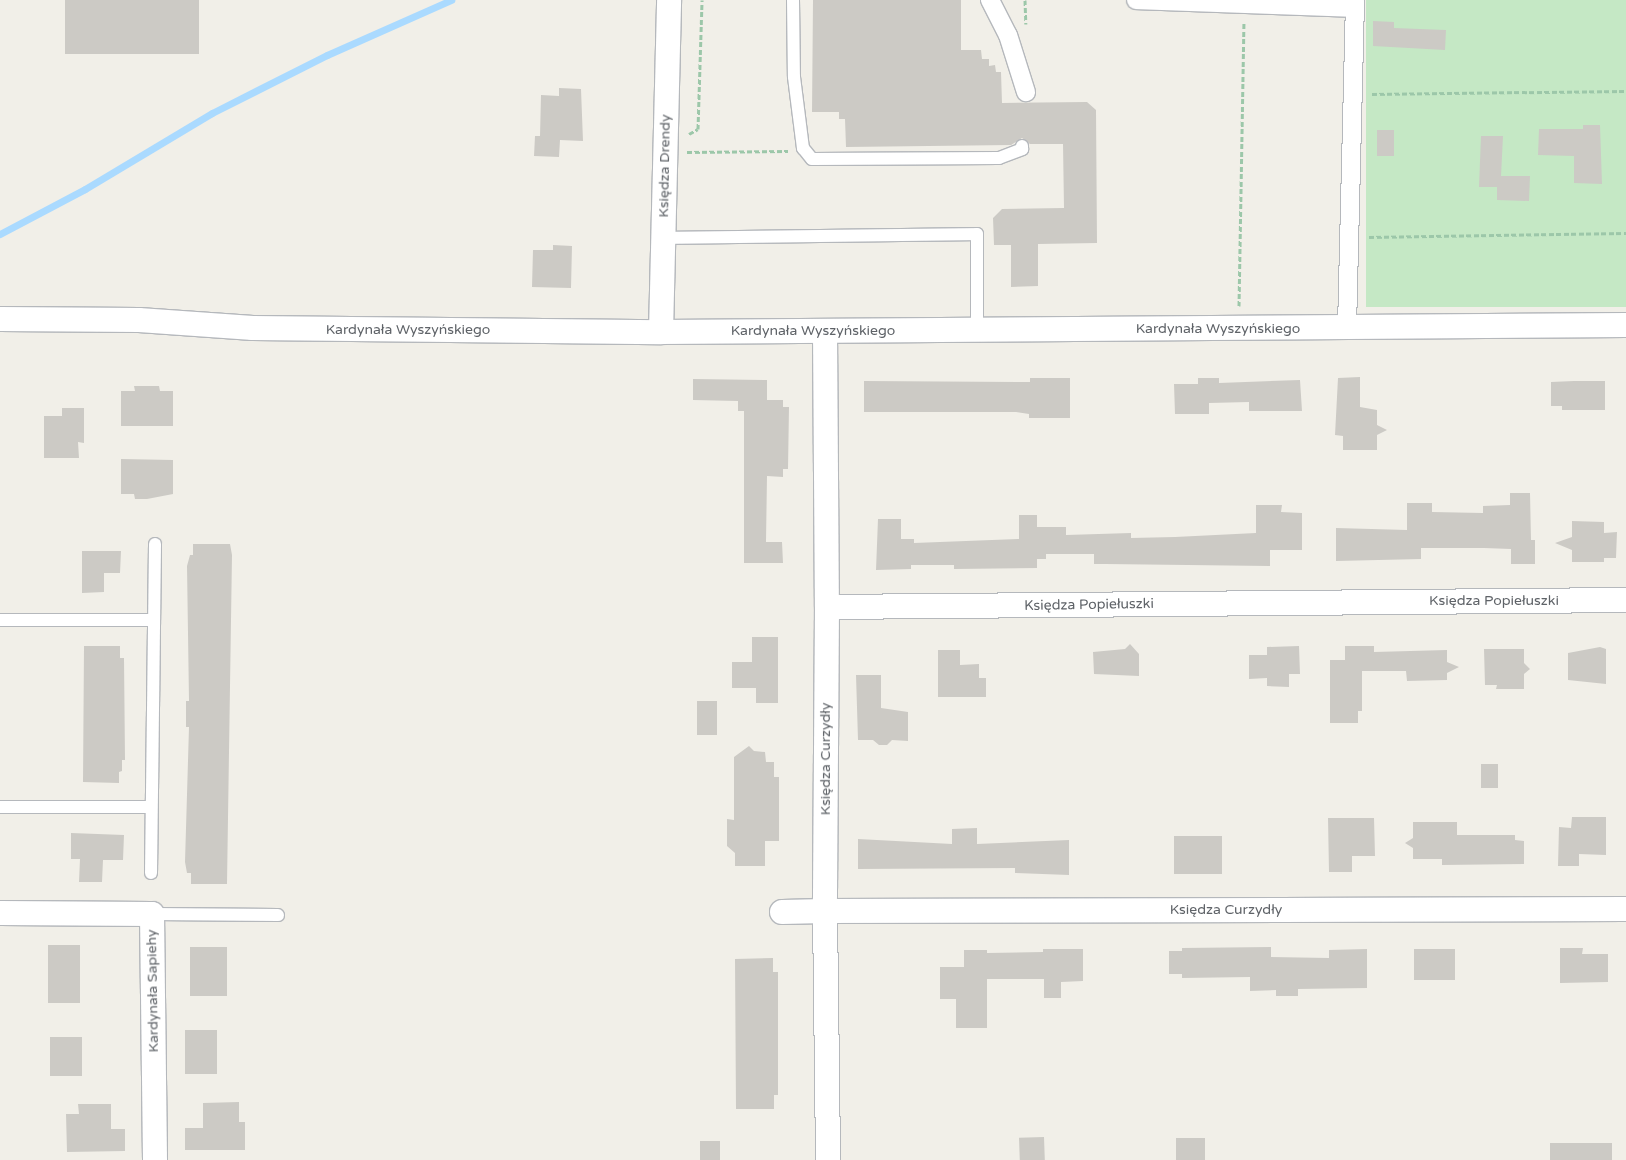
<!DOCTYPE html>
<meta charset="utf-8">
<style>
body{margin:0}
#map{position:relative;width:1626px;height:1160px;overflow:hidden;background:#f1efe8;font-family:"Varela Round",sans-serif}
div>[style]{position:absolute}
.green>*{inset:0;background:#c5e8c5;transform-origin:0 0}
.stream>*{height:7px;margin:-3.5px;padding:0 3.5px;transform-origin:3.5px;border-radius:3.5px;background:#aadaff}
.building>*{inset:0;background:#cccac5;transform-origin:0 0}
.path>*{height:3px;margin-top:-1.5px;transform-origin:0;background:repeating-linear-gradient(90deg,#9cc7a9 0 5px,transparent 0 7.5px)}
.roads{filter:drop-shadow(1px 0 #b5b8bc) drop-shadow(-1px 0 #b5b8bc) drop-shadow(0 1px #b5b8bc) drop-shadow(0 -1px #b5b8bc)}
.service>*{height:12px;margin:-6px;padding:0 6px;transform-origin:6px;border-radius:6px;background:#fff}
.pedestrian>*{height:18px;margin:-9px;padding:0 9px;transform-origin:9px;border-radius:9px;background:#fff}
.minor>*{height:24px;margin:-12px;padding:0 12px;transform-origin:12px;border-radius:12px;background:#fff}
span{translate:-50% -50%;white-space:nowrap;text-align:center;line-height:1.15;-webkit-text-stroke:4.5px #fff;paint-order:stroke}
.street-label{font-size:14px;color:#5f6368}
</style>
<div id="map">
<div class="green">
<div style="left:1366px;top:0;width:260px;height:307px"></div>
</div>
<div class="stream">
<div style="left:0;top:234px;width:96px;rotate:-27.9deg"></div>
<div style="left:85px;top:189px;width:148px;rotate:-30.9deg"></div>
<div style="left:212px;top:113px;width:129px;rotate:-26.8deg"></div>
<div style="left:327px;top:55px;width:136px;rotate:-23.9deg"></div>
</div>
<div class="building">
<div style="left:65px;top:0;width:134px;height:54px"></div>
<div style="clip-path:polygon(813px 0,961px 0,961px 50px,981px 50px,982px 59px,989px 59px,989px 66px,995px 65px,996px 72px,1001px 72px,1002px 103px,1087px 102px,1096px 110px,1097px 243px,1038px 244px,1038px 286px,1011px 287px,1011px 245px,994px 245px,993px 218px,1002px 209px,1064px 208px,1063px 144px,1030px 144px,1022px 138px,1011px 145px,846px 147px,845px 119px,839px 119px,839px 112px,812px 112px)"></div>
<div style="clip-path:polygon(1373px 21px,1394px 22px,1394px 28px,1446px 30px,1445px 50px,1373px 46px)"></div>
<div style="clip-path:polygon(559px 88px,581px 89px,583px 141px,560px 140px,559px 157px,534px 156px,535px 136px,540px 136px,541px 95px,559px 96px)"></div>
<div style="clip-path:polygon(1583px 125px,1600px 125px,1602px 184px,1574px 183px,1574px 156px,1538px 155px,1539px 129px,1583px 129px)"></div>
<div style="left:1377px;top:130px;width:17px;height:26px"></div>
<div style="clip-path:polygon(1481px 136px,1503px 136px,1501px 176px,1530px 176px,1529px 201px,1497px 200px,1497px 187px,1479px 187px)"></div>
<div style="clip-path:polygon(553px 245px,572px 246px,571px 288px,532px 287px,533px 250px,553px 250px)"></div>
<div style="clip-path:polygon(1360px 377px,1360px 407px,1377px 410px,1377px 425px,1387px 430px,1377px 435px,1377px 450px,1343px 450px,1343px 436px,1335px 435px,1338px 378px)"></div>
<div style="clip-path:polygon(1030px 378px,1070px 378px,1070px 418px,1029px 418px,1029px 414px,1016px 412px,864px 412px,864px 381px,1030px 382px)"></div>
<div style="clip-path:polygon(1198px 378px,1219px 378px,1219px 383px,1300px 380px,1302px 411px,1249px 411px,1249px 402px,1209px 403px,1209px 414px,1175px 414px,1174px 384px,1198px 384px)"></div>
<div style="clip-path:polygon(693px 379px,767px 380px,767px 400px,783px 400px,783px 407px,789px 407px,788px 469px,783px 469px,783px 477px,767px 476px,766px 542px,782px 542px,783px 563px,744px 563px,744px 411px,738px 411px,738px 401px,693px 400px)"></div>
<div style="clip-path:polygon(1574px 381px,1605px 381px,1605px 410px,1562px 410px,1562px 406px,1551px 406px,1551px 382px)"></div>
<div style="clip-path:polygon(134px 386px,159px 386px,160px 391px,173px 391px,173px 426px,121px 426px,121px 391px,135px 391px)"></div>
<div style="clip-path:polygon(62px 408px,84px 408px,84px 443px,78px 442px,79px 458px,44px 458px,44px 416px,62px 416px)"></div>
<div style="clip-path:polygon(121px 459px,173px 460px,173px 494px,147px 499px,135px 499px,134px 494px,121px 494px)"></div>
<div style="clip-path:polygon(1510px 493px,1530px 493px,1531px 540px,1535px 540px,1535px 564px,1511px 564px,1511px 549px,1484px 548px,1421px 548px,1421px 559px,1336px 561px,1336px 528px,1407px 530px,1407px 503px,1432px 503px,1432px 512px,1483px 513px,1483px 506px,1510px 505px)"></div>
<div style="clip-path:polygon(1256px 505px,1282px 505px,1281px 512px,1302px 513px,1302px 550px,1270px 550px,1270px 566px,1105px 564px,1094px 564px,1094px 554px,1046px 554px,1046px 559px,1037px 559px,1037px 568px,954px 569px,954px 565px,911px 565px,911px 569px,876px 570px,878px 519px,901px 519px,901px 539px,914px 539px,914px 543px,1019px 539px,1019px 515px,1037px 515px,1037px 527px,1066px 527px,1066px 535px,1131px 533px,1131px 538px,1175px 537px,1256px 533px)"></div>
<div style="clip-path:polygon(1572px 521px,1604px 522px,1604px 533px,1617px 532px,1616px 558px,1604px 558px,1604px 562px,1572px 562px,1572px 550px,1555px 543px,1572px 537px)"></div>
<div style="clip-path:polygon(193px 544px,230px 544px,232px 555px,227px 884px,191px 884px,191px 873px,187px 873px,185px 862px,189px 727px,186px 727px,186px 701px,189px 701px,187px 566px,190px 555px,193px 555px)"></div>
<div style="clip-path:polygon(82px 551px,121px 551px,120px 573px,104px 573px,104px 592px,82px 593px)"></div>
<div style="clip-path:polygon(752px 637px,778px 637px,778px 703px,756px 703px,756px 688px,732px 688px,732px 662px,752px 662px)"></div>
<div style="clip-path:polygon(1130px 644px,1139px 654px,1139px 676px,1094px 674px,1093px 652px,1125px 649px)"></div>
<div style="clip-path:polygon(84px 646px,120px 646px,120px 658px,124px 658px,125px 760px,122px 760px,122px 771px,119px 772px,119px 783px,83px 782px)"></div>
<div style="clip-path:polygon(1299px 646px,1300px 674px,1289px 674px,1289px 687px,1267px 686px,1267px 678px,1249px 679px,1249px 655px,1267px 655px,1267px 647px)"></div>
<div style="clip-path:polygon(1345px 646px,1374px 646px,1374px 652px,1447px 650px,1447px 662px,1459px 667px,1447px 673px,1447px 680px,1407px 681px,1406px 671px,1362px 671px,1362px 711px,1358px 711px,1358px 723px,1330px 723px,1330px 660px,1345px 660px)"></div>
<div style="clip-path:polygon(1600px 647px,1606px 649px,1606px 684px,1568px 680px,1568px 653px)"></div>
<div style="clip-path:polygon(1484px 649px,1524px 649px,1524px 663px,1530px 669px,1524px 674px,1524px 689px,1496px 689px,1497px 685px,1485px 685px)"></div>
<div style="clip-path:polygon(938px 650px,960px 650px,960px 665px,979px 664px,979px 678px,986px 678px,986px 697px,938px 697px)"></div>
<div style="clip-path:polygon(856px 675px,881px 675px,881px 708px,908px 712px,908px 741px,892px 740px,887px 745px,879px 745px,873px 740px,858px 740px)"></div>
<div style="left:717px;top:701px;width:34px;height:20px;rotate:90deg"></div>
<div style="clip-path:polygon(749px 746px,754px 751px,765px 752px,766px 762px,774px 762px,774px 777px,779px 777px,779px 841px,765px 841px,765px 866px,735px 866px,735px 853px,727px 846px,727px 819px,734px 820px,734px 757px)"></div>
<div style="left:1481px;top:764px;width:17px;height:24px"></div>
<div style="clip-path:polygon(1572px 817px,1606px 817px,1606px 855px,1579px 854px,1579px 866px,1558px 866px,1559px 827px,1571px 828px)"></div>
<div style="clip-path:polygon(1328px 818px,1374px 818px,1375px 856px,1352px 856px,1352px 872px,1329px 872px)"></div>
<div style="clip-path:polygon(1413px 822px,1457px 822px,1457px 835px,1515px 835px,1515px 840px,1524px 841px,1524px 864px,1442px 865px,1442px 859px,1413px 859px,1413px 848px,1405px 843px,1413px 838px)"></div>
<div style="clip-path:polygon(977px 828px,977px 844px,1069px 840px,1069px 875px,1015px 873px,1015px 868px,858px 869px,858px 839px,952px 844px,952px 829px)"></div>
<div style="clip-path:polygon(71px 833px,124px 835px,123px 860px,103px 860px,102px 882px,79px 882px,80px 859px,71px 859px)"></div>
<div style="left:1174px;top:836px;width:48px;height:38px"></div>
<div style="left:48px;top:945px;width:32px;height:58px"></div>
<div style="left:190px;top:947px;width:37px;height:49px"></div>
<div style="clip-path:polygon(1271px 947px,1271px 957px,1329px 958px,1329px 950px,1367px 949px,1367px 988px,1298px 989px,1298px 996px,1276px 996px,1276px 990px,1250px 991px,1250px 977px,1182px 978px,1182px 974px,1169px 974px,1169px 951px,1182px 951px,1182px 948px)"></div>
<div style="clip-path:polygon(1560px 948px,1583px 948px,1582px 954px,1608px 954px,1608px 982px,1560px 983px)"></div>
<div style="clip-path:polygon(1043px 949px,1083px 949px,1083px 981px,1061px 982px,1061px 998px,1044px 998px,1044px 979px,987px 979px,987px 1028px,956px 1028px,956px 999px,940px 999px,940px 967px,964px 967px,964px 950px,987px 950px,987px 953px,1043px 952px)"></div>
<div style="left:1414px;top:949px;width:41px;height:31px"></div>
<div style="clip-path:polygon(773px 958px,773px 972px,778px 972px,778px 1095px,774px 1095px,774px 1109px,736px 1109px,735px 959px)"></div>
<div style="left:185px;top:1030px;width:32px;height:44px"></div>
<div style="left:82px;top:1037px;width:39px;height:32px;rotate:90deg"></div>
<div style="clip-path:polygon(239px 1102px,239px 1122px,245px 1122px,245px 1150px,185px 1150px,185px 1128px,203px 1128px,203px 1103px)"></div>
<div style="clip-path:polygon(78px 1104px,111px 1104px,111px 1129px,125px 1129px,125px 1151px,67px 1152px,66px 1114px,79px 1114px)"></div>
<div style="left:1044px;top:1137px;width:23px;height:25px;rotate:88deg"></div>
<div style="left:1176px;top:1138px;width:29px;height:22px"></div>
<div style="left:700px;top:1141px;width:20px;height:19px"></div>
<div style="left:1612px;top:1143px;width:17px;height:62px;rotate:90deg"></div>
</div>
<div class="path">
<div style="left:1025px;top:0;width:24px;rotate:88deg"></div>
<div style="left:1372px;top:94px;width:254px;rotate:-0.7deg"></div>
<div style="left:689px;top:134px;width:10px;rotate:-29deg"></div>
<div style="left:698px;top:129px;width:129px;rotate:-88.2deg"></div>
<div style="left:687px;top:152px;width:101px;rotate:-0.6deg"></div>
<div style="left:1369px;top:237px;width:257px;rotate:-0.9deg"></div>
<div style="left:1239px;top:306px;width:284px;rotate:-89deg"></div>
</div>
<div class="roads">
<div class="service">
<div style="left:793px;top:0;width:77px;rotate:89.3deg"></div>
<div style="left:794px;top:77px;width:72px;rotate:82.8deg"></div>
<div style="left:803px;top:148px;width:14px;rotate:51deg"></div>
<div style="left:812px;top:159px;width:187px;rotate:-0.3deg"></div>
<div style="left:999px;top:158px;width:25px;rotate:-21deg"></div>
<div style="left:1022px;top:149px;width:3px;rotate:-90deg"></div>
<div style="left:663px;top:238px;width:314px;rotate:-0.7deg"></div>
<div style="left:977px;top:234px;width:96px;rotate:90deg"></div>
<div style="left:0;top:620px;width:154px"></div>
<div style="left:0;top:807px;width:151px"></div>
<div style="left:151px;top:873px;width:329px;rotate:-89.3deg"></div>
<div style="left:152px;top:914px;width:126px;rotate:0.5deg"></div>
</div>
<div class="pedestrian">
<div style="left:990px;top:0;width:39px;rotate:63deg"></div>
<div style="left:1008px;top:35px;width:60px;rotate:72.5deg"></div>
<div style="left:1136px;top:0;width:219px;rotate:2.1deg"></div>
<div style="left:1347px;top:328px;width:328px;rotate:-88.6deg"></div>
</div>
<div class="minor">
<div style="left:0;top:319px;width:139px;rotate:0.4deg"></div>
<div style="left:139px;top:320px;width:114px;rotate:4deg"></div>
<div style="left:253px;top:328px;width:408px;rotate:0.6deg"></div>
<div style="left:661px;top:332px;width:965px;rotate:-0.42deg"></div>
<div style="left:661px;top:332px;width:332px;rotate:-88.6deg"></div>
<div style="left:825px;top:332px;width:275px;rotate:89.6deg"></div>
<div style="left:827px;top:607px;width:799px;rotate:-0.5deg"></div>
<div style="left:827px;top:607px;width:304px;rotate:90.4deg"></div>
<div style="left:825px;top:911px;width:801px;rotate:-0.14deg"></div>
<div style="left:782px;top:912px;width:43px;rotate:-1.3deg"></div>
<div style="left:825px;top:911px;width:249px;rotate:89.3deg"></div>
<div style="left:0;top:913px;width:152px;rotate:0.4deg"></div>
<div style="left:152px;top:914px;width:246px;rotate:89.3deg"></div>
</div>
</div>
<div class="street-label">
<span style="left:665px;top:166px;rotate:-89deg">Księdza Drendy</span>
<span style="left:1218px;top:329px">Kardynała Wyszyńskiego</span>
<span style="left:408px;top:330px">Kardynała Wyszyńskiego</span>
<span style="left:813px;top:331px">Kardynała Wyszyńskiego</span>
<span style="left:1494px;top:601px">Księdza Popiełuszki</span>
<span style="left:1089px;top:605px;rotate:-1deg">Księdza Popiełuszki</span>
<span style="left:826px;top:759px;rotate:-90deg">Księdza Curzydły</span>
<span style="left:1226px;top:910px">Księdza Curzydły</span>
<span style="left:153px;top:991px;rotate:-91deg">Kardynała Sapiehy</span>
</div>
</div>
